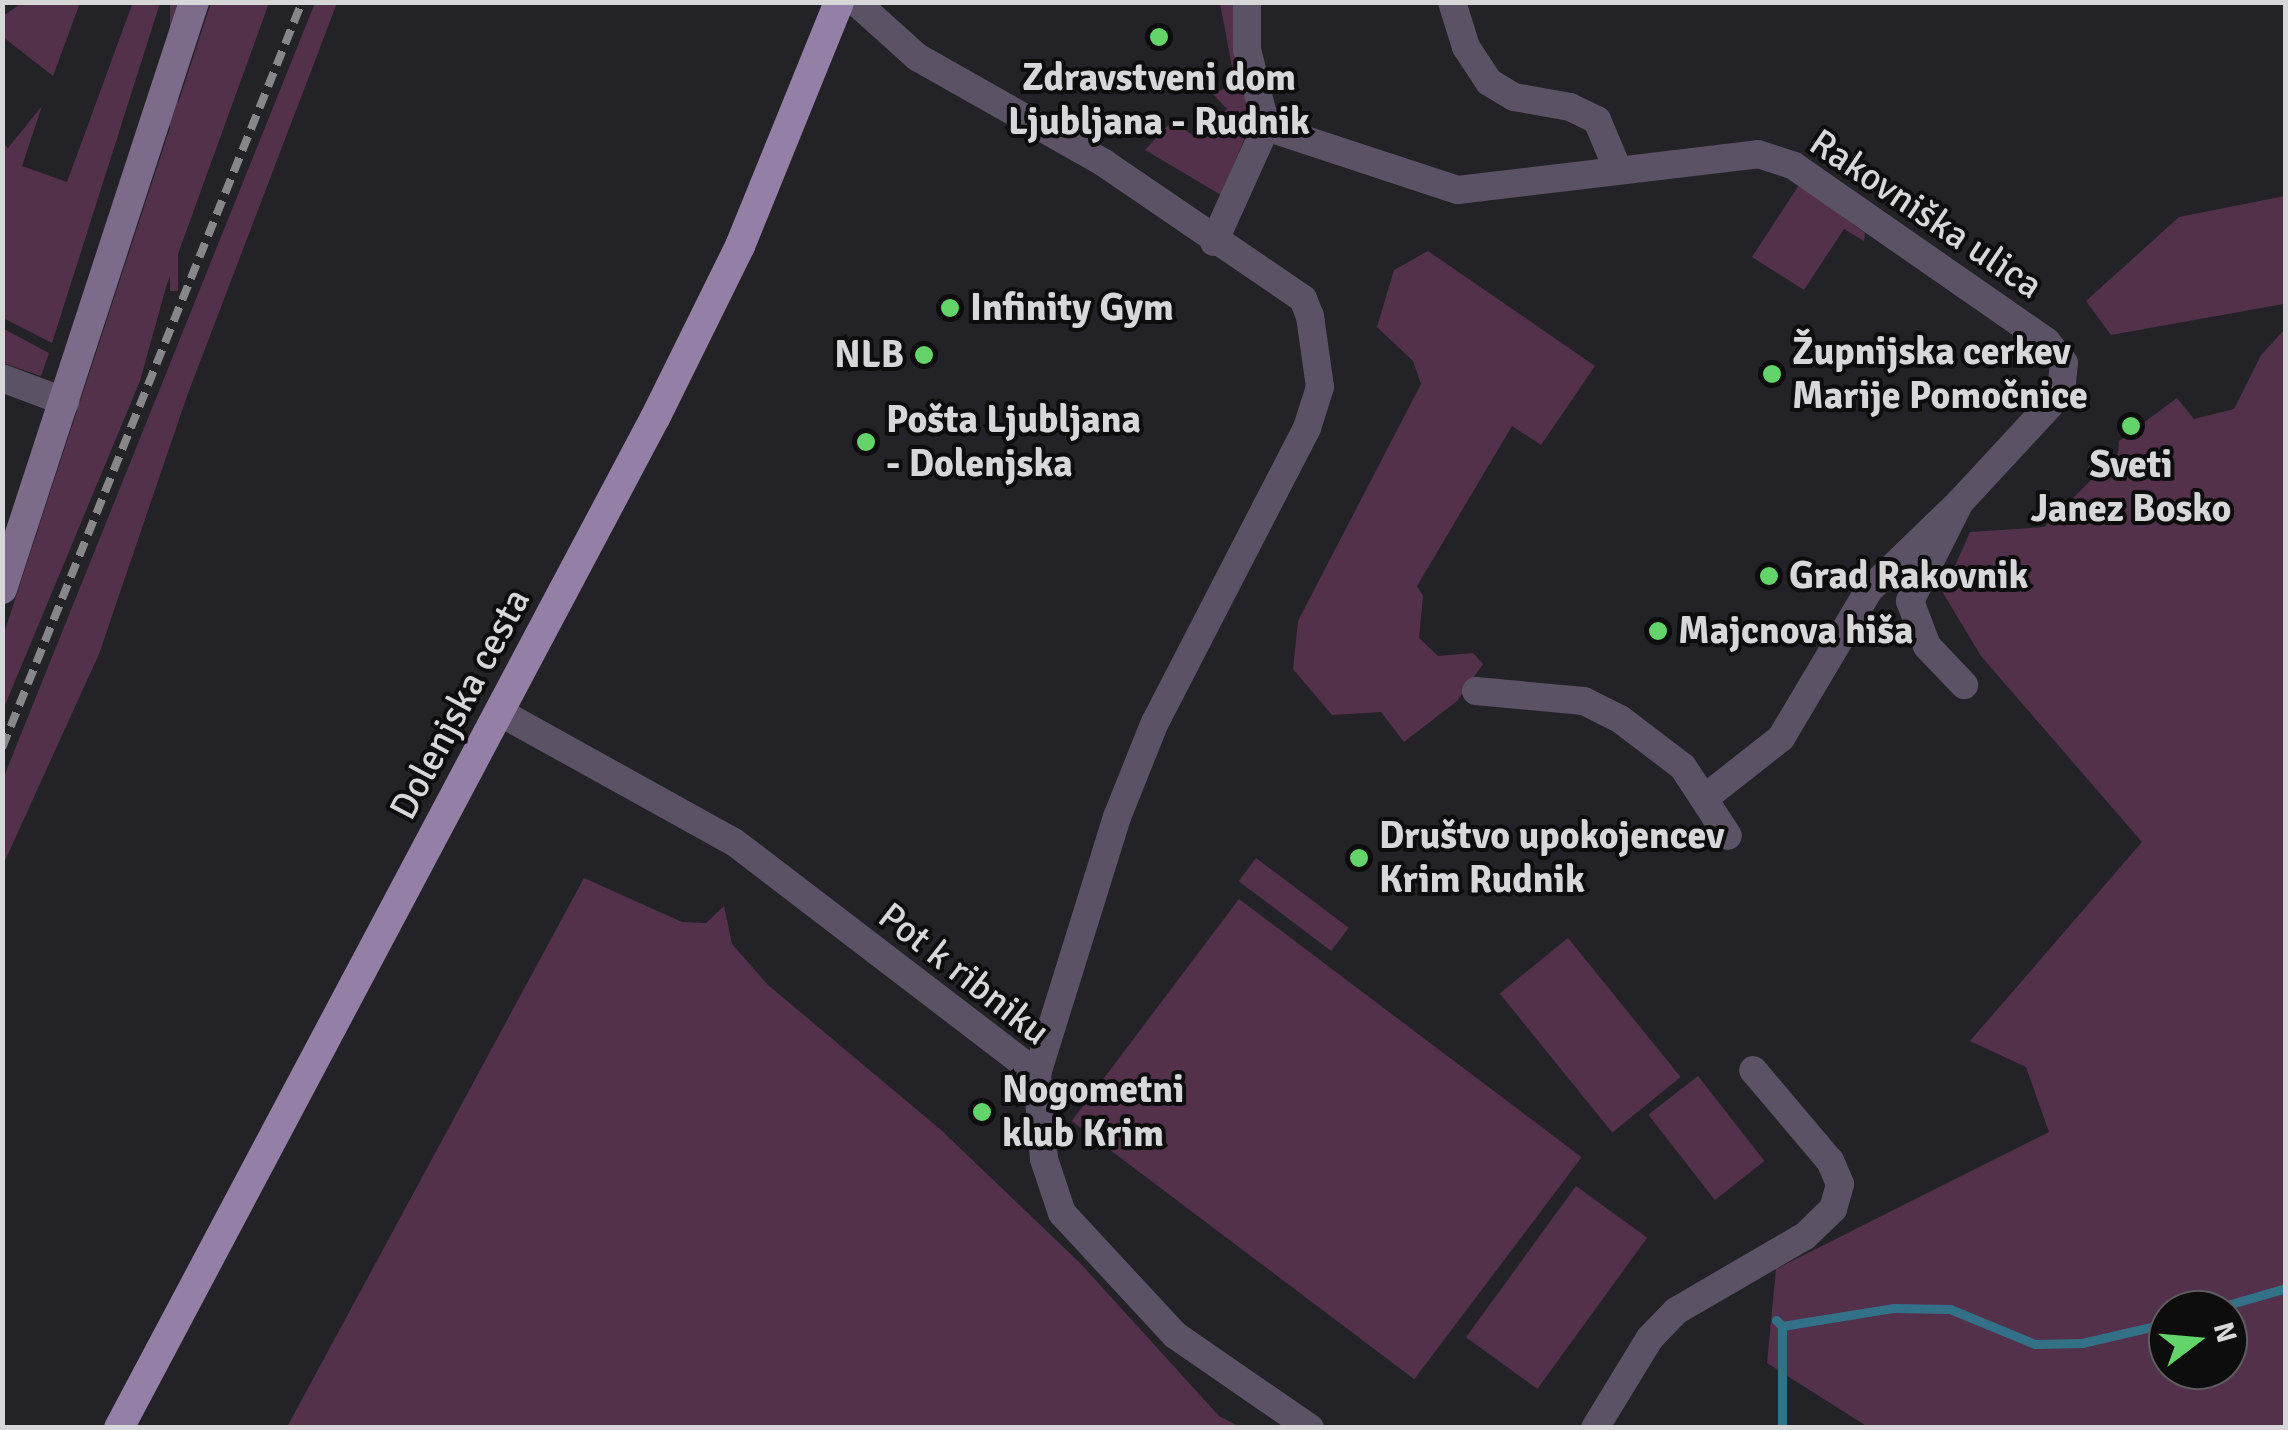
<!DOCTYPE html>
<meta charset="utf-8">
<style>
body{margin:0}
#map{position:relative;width:2288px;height:1430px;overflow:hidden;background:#232327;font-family:Signika,sans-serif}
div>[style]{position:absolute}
.green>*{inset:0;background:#53314a;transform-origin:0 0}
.stream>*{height:9px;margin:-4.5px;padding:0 4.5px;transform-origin:4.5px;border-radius:4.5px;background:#337189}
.street>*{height:28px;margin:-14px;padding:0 14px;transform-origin:14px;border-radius:14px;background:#5c5265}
.secondary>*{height:30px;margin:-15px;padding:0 15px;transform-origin:15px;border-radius:15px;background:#7c6b8a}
.primary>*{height:30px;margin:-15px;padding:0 15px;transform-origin:15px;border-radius:15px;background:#947fa6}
.rail>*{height:8px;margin-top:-4px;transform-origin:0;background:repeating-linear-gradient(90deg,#87878a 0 15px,transparent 0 23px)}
.dots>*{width:28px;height:28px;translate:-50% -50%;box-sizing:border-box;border:5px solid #0d0d0e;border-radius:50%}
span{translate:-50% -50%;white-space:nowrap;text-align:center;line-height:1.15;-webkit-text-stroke:8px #0d0d0e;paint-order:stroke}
.poi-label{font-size:38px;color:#d7d7da;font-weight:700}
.left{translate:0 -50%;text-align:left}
.right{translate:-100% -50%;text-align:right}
.street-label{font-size:38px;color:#d7d7da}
.frame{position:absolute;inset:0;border:5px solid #d7d7da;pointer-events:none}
.north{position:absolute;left:2148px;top:1290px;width:100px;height:100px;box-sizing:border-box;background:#0d0d0e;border:2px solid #5e5e60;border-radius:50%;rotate:74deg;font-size:28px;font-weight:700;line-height:40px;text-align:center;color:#d7d7da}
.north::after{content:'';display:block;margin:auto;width:35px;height:45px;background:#62d469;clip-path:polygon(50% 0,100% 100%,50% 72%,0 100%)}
</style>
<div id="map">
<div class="green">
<div style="clip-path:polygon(133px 2px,160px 3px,52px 343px,3px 318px,3px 143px,8px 148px,42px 106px,22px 166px,67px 182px)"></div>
<div style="clip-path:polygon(22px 3px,80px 3px,53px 76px,3px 37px,3px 16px)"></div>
<div style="left:170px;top:3px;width:8px;height:288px"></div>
<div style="clip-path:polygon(211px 3px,269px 3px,166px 287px,140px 381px,3px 710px,3px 636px)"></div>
<div style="clip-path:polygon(315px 3px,337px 3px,187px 396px,99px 654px,3px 865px,3px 779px)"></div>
<div style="clip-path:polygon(1220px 3px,1237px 3px,1248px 130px,1221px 195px,1145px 150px,1172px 121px,1197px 138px,1227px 109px,1213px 94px,1235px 83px)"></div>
<div style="clip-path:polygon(1799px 185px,1865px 233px,1864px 241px,1844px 229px,1804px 290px,1752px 257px)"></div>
<div style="clip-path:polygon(2285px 196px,2285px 309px,2283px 304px,2111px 335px,2086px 301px,2179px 217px)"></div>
<div style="clip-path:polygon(1428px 251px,1595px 366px,1541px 445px,1512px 426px,1417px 586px,1423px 596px,1419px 638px,1438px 656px,1473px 653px,1483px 664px,1457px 701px,1404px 742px,1381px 712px,1332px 715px,1293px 669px,1298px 621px,1421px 384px,1413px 361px,1377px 327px,1394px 270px)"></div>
<div style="clip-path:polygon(2px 328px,49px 353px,41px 376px,3px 363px)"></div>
<div style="clip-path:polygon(evenodd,2285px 329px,2285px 1427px,1868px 1427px,1767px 1363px,1776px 1269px,2049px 1132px,2026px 1067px,1970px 1041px,2142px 842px,1981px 656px,1943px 593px,1970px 532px,2044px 527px,2118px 453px,2119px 441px,2177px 398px,2194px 419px,2234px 409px,2261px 355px,2285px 329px,2168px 1310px,2228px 1310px,2228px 1370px,2168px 1370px,2168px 1310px)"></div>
<div style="left:1256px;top:858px;width:116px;height:29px;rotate:37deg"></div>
<div style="clip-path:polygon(584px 878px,682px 922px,706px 923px,724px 906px,732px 944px,768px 985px,941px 1130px,1080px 1263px,1219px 1416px,1240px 1427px,287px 1427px)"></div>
<div style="left:1239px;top:899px;width:429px;height:278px;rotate:37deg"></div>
<div style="left:1568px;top:938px;width:179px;height:88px;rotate:51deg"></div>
<div style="left:1698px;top:1076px;width:108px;height:63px;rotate:52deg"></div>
<div style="left:1576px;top:1186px;width:88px;height:187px;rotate:36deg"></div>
</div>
<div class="stream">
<div style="left:2210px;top:1310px;width:79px;rotate:-16.1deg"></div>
<div style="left:1776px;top:1320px;width:8px;rotate:45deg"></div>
<div style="left:1782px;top:1326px;width:112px;rotate:-9.2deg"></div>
<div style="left:1893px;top:1308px;width:57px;rotate:1deg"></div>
<div style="left:1950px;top:1309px;width:92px;rotate:22.4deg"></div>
<div style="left:2035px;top:1344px;width:47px;rotate:-1.2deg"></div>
<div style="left:2082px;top:1343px;width:88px;rotate:-13.1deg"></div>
<div style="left:1782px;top:1428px;width:102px;rotate:-90deg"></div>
</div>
<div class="street">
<div style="left:856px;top:2px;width:82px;rotate:42deg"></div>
<div style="left:917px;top:57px;width:215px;rotate:29.5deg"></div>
<div style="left:1104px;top:163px;width:241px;rotate:34.3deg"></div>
<div style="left:1303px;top:299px;width:18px;rotate:68deg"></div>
<div style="left:1310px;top:316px;width:72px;rotate:82deg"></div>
<div style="left:1320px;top:387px;width:43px;rotate:107.6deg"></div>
<div style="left:1307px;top:428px;width:331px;rotate:117.3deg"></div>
<div style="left:1155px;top:722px;width:102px;rotate:111.8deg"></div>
<div style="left:1117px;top:817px;width:269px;rotate:107.3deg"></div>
<div style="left:1037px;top:1074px;width:85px;rotate:85.3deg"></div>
<div style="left:1044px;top:1159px;width:57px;rotate:71.6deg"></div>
<div style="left:1062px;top:1213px;width:166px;rotate:47.2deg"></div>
<div style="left:1175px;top:1335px;width:164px;rotate:34.6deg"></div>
<div style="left:1452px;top:2px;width:47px;rotate:72.7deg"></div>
<div style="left:1466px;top:47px;width:42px;rotate:56.7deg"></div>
<div style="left:1489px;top:82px;width:29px;rotate:31deg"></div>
<div style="left:1514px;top:97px;width:57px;rotate:10.1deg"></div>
<div style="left:1570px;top:107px;width:30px;rotate:26deg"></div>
<div style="left:1597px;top:120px;width:54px;rotate:67.2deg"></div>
<div style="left:1266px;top:127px;width:202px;rotate:18.2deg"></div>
<div style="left:1458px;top:190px;width:302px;rotate:-6.8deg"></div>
<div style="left:1758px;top:154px;width:38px;rotate:18deg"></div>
<div style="left:1794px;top:166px;width:308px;rotate:34.8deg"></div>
<div style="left:2047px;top:342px;width:27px;rotate:51deg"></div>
<div style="left:2064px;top:363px;width:30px;rotate:96deg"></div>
<div style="left:2061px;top:393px;width:149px;rotate:132.8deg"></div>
<div style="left:1214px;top:242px;width:126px;rotate:-65.7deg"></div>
<div style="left:1266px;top:127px;width:80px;rotate:-103.7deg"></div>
<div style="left:1247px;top:49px;width:47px;rotate:-90deg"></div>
<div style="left:2px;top:378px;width:68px;rotate:20.6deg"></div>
<div style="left:1476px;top:691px;width:108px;rotate:5.3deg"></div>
<div style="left:1584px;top:701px;width:40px;rotate:26.6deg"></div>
<div style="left:1620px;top:719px;width:79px;rotate:37.3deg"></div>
<div style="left:1683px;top:767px;width:82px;rotate:56.9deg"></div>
<div style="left:501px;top:713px;width:266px;rotate:29deg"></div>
<div style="left:734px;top:842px;width:382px;rotate:37.4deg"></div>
<div style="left:1706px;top:797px;width:95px;rotate:-38.2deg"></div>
<div style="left:1781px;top:738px;width:172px;rotate:-59.3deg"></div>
<div style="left:1869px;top:590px;width:127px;rotate:-44deg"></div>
<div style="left:1960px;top:502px;width:111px;rotate:116.8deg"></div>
<div style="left:1910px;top:601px;width:48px;rotate:69.3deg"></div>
<div style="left:1927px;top:646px;width:54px;rotate:46.5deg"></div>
<div style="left:1595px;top:1428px;width:105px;rotate:-58.6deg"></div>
<div style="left:1650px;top:1338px;width:37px;rotate:-46deg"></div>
<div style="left:1676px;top:1311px;width:149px;rotate:-30.2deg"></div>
<div style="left:1805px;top:1236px;width:39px;rotate:-44deg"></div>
<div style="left:1833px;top:1209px;width:26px;rotate:-74deg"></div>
<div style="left:1840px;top:1184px;width:25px;rotate:-113deg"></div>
<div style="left:1830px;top:1161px;width:119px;rotate:-130.2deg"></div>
</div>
<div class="secondary">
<div style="left:2px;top:589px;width:618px;rotate:-71.89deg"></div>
</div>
<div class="primary">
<div style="left:119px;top:1428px;width:1143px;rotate:-62.05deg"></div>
<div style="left:655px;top:418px;width:192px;rotate:-63.7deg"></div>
<div style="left:740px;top:246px;width:263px;rotate:-67.9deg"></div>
</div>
<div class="rail">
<div style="left:2px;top:748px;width:804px;rotate:-68.09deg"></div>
</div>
<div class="dots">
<div style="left:1159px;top:37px;background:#62d469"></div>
<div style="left:950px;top:308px;background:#62d469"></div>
<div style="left:924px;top:355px;background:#62d469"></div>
<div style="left:1772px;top:374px;background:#62d469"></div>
<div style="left:2131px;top:426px;background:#62d469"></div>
<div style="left:866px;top:442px;background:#62d469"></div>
<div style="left:1769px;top:576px;background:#62d469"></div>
<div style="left:1658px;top:631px;background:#62d469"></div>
<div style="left:1359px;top:858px;background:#62d469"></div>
<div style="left:982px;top:1112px;background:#62d469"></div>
</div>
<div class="poi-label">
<span style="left:1159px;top:100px">Zdravstveni dom<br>Ljubljana - Rudnik</span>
<span class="left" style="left:970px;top:308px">Infinity Gym</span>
<span class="left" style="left:1792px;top:374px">Župnijska cerkev<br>Marije Pomočnice</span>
<span class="right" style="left:904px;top:355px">NLB</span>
<span class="left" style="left:886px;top:442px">Pošta Ljubljana<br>- Dolenjska</span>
<span style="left:2131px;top:487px">Sveti<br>Janez Bosko</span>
<span class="left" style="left:1789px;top:576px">Grad Rakovnik</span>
<span class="left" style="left:1678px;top:631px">Majcnova hiša</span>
<span class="left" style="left:1379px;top:858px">Društvo upokojencev<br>Krim Rudnik</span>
<span class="left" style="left:1002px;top:1112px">Nogometni<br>klub Krim</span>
</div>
<div class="street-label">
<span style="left:1926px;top:214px;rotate:34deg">Rakovniška ulica</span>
<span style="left:460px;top:704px;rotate:-62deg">Dolenjska cesta</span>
<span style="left:964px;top:974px;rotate:38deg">Pot k ribniku</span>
</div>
<div class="frame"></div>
<div class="north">N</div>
</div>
